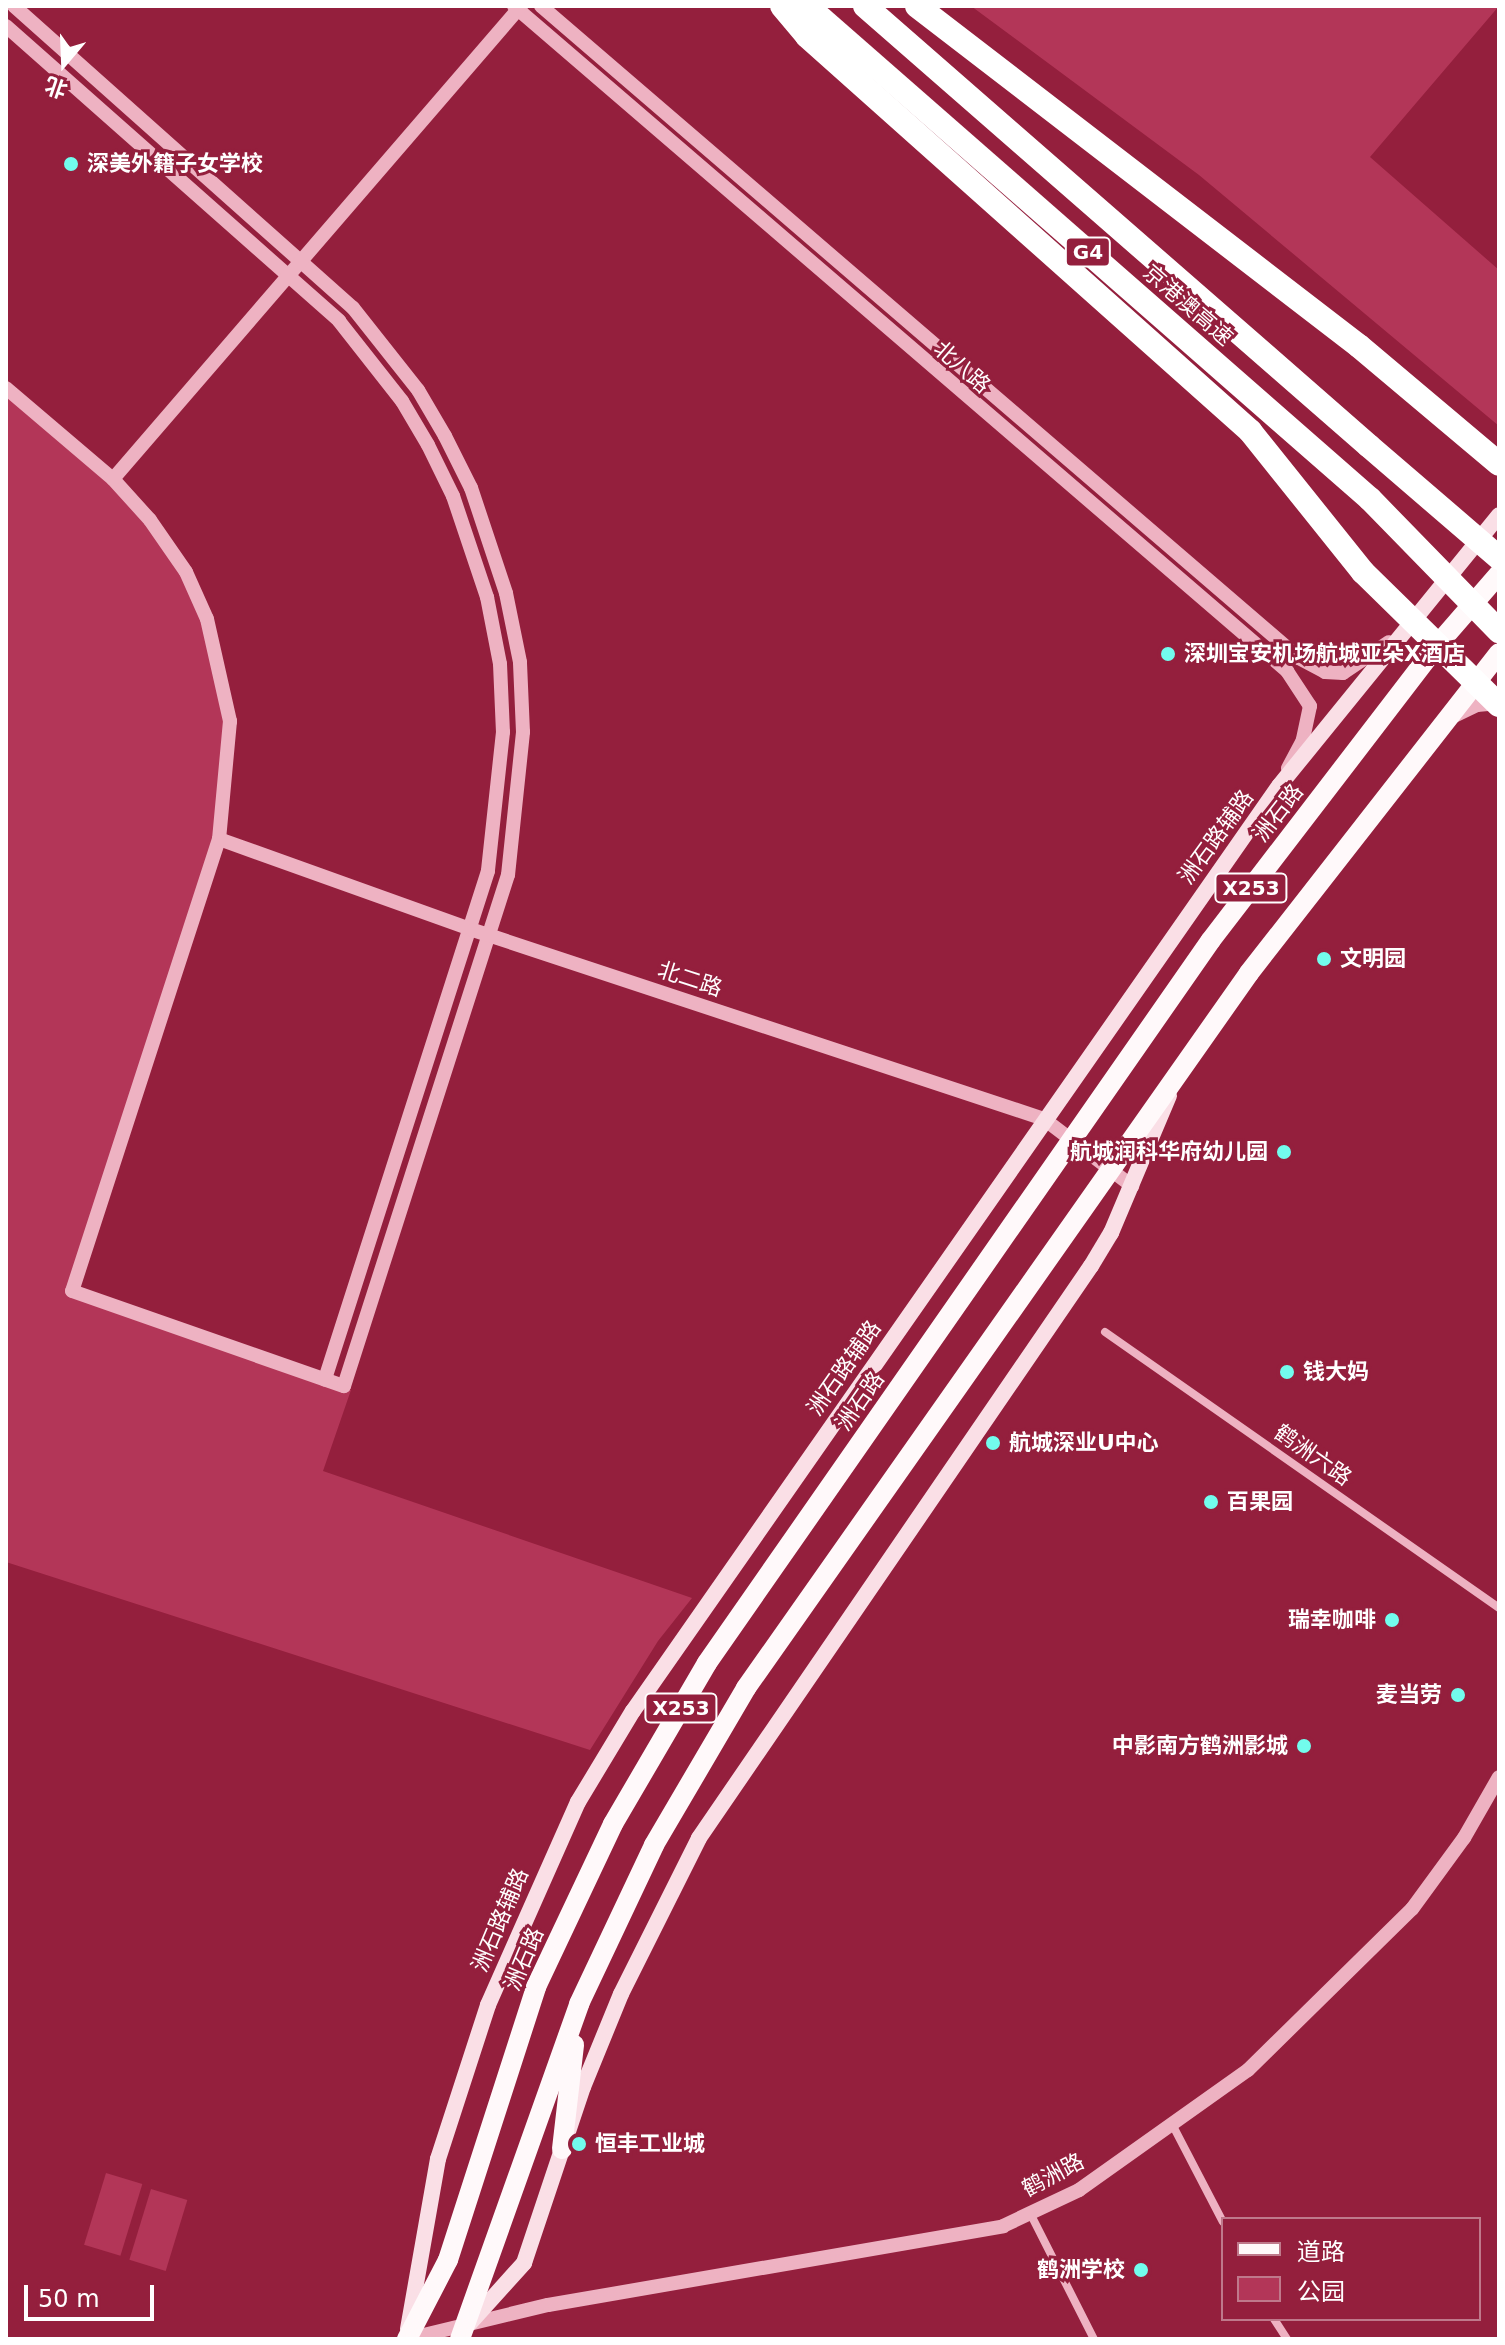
<!DOCTYPE html>
<meta charset="utf-8">
<style>
body{margin:0}
#map{position:relative;width:1505px;height:2345px;overflow:hidden;background:#941f3d;font-family:"DejaVu Sans","Noto Sans SC",sans-serif}
div>[style]{position:absolute}
.green>*{inset:0;background:#b33658;transform-origin:0 0}
.minor>*{height:8px;margin:-4px;padding:0 4px;transform-origin:4px;border-radius:4px;background:#eeb2c2}
.tertiary>*{height:14px;margin:-7px;padding:0 7px;transform-origin:7px;border-radius:7px;background:#eeb2c2}
.secondary>*{height:16px;margin:-8px;padding:0 8px;transform-origin:8px;border-radius:8px;background:#fadfe6}
.primary>*{height:20px;margin:-10px;padding:0 10px;transform-origin:10px;border-radius:10px;background:#fff9fa}
.motorway>*{height:24px;margin:-12px;padding:0 12px;transform-origin:12px;border-radius:12px;background:#fff}
.motorway-bridge>*{height:24px;margin:-12px;padding:0 12px;transform-origin:12px;border-radius:12px;background:#fff}
.dots>*{width:22px;height:22px;translate:-50% -50%;box-sizing:border-box;border:4px solid #941f3d;border-radius:50%}
span{translate:-50% -50%;white-space:nowrap;text-align:center;line-height:1.15;-webkit-text-stroke:6px #941f3d;paint-order:stroke}
.shield-label span{padding:2px 6px;background:#941f3d;border:2px solid;border-radius:6px;-webkit-text-stroke-width:0}
.shield-label{font-size:20px;color:#fff;font-weight:700}
.poi-label{font-size:22px;color:#fff;font-weight:700}
.left{translate:0 -50%;text-align:left}
.right{translate:-100% -50%;text-align:right}
.street-label{font-size:22px;color:#fff}
.frame{position:absolute;inset:0;border:8px solid #fff;pointer-events:none}
.legend{position:absolute;left:1221px;top:2217px;width:260px;height:104px;box-sizing:border-box;background:#941f3d;border:2px solid #bf798b;margin:0;padding:10px 14px;list-style:none;font-size:24px;color:#fff}
.legend li{display:flex;align-items:center;gap:16px;height:40px}
.legend b{width:40px;border:2px solid #bf798b}
.north{position:absolute;left:24px;top:24px;width:80px;height:80px;-webkit-text-stroke:6px #941f3d;paint-order:stroke;rotate:199deg;font-size:22px;font-weight:700;line-height:32px;text-align:center;color:#fff}
.north::after{content:'';display:block;margin:auto;width:28px;height:36px;background:#fff;clip-path:polygon(50% 0,100% 100%,50% 72%,0 100%)}
.scale{position:absolute;left:24px;top:2285px;width:130px;height:36px;box-sizing:border-box;border:4px solid #fff;border-top:0;padding-left:10px;font-size:24px;line-height:28px;white-space:nowrap;color:#fff;-webkit-text-stroke:6px #941f3d;paint-order:stroke}
</style>
<div id="map">
<div class="green">
<div style="clip-path:polygon(971px 6px,1499px 6px,1370px 157px,1499px 270px,1499px 426px,1199px 175px)"></div>
<div style="clip-path:polygon(6px 388px,113px 479px,186px 572px,230px 721px,219px 839px,72px 1291px,351px 1390px,323px 1471px,692px 1598px,658px 1641px,590px 1750px,6px 1562px)"></div>
<div style="left:106px;top:2173px;width:38px;height:75px;rotate:17deg"></div>
<div style="left:151px;top:2189px;width:38px;height:74px;rotate:17deg"></div>
</div>
<div class="minor">
<div style="left:1105px;top:1332px;width:481px;rotate:35deg"></div>
<div style="left:1172px;top:2124px;width:110px;rotate:62.5deg"></div>
<div style="left:1030px;top:2213px;width:141px;rotate:63.1deg"></div>
<div style="left:1274px;top:2319px;width:24px;rotate:57deg"></div>
</div>
<div class="tertiary">
<div style="left:514px;top:6px;width:1020px;rotate:40.7deg"></div>
<div style="left:1287px;top:671px;width:42px;rotate:56.7deg"></div>
<div style="left:1310px;top:706px;width:35px;rotate:102deg"></div>
<div style="left:1303px;top:740px;width:32px;rotate:118deg"></div>
<div style="left:541px;top:6px;width:1000px;rotate:40.7deg"></div>
<div style="left:1299px;top:658px;width:30px;rotate:28deg"></div>
<div style="left:1325px;top:672px;width:18px;rotate:3deg"></div>
<div style="left:1343px;top:673px;width:55px;rotate:-34deg"></div>
<div style="left:6px;top:26px;width:445px;rotate:41.5deg"></div>
<div style="left:339px;top:321px;width:102px;rotate:51.8deg"></div>
<div style="left:402px;top:401px;width:51px;rotate:59.4deg"></div>
<div style="left:428px;top:445px;width:57px;rotate:63.9deg"></div>
<div style="left:453px;top:496px;width:107px;rotate:71.4deg"></div>
<div style="left:487px;top:597px;width:68px;rotate:79deg"></div>
<div style="left:500px;top:664px;width:68px;rotate:87.5deg"></div>
<div style="left:503px;top:732px;width:140px;rotate:96.2deg"></div>
<div style="left:488px;top:871px;width:534px;rotate:107.79deg"></div>
<div style="left:6px;top:388px;width:140px;rotate:40.4deg"></div>
<div style="left:113px;top:479px;width:55px;rotate:47.9deg"></div>
<div style="left:150px;top:520px;width:63px;rotate:55.3deg"></div>
<div style="left:186px;top:572px;width:51px;rotate:65.9deg"></div>
<div style="left:207px;top:619px;width:105px;rotate:77.3deg"></div>
<div style="left:230px;top:721px;width:119px;rotate:95.3deg"></div>
<div style="left:219px;top:839px;width:475px;rotate:108deg"></div>
<div style="left:72px;top:1291px;width:288px;rotate:19.3deg"></div>
<div style="left:344px;top:1386px;width:537px;rotate:-72.21deg"></div>
<div style="left:508px;top:875px;width:144px;rotate:-84deg"></div>
<div style="left:523px;top:732px;width:70px;rotate:-92.5deg"></div>
<div style="left:520px;top:662px;width:70px;rotate:-101.5deg"></div>
<div style="left:506px;top:593px;width:111px;rotate:-108.4deg"></div>
<div style="left:471px;top:488px;width:58px;rotate:-116.6deg"></div>
<div style="left:445px;top:436px;width:53px;rotate:-120.4deg"></div>
<div style="left:418px;top:390px;width:105px;rotate:-128.4deg"></div>
<div style="left:353px;top:308px;width:454px;rotate:-138.3deg"></div>
<div style="left:113px;top:479px;width:625px;rotate:-49.22deg"></div>
<div style="left:1450px;top:718px;width:30px;rotate:-26deg"></div>
<div style="left:1477px;top:705px;width:22px;rotate:-5deg"></div>
<div style="left:219px;top:839px;width:270px;rotate:19.7deg"></div>
<div style="left:473px;top:930px;width:601px;rotate:18.31deg"></div>
<div style="left:1044px;top:1119px;width:111px;rotate:37.3deg"></div>
<div style="left:407px;top:2339px;width:145px;rotate:-13.6deg"></div>
<div style="left:548px;top:2305px;width:462px;rotate:-9.8deg"></div>
<div style="left:1003px;top:2226px;width:84px;rotate:-25.3deg"></div>
<div style="left:1079px;top:2190px;width:207px;rotate:-35.4deg"></div>
<div style="left:1248px;top:2070px;width:230px;rotate:-44.5deg"></div>
<div style="left:1412px;top:1909px;width:88px;rotate:-53.8deg"></div>
<div style="left:1464px;top:1838px;width:70px;rotate:-60.2deg"></div>
</div>
<div class="secondary">
<div style="left:470px;top:2323px;width:81px;rotate:-48deg"></div>
<div style="left:524px;top:2263px;width:186px;rotate:-71.5deg"></div>
<div style="left:583px;top:2087px;width:100px;rotate:-67.8deg"></div>
<div style="left:621px;top:1994px;width:174px;rotate:-63.4deg"></div>
<div style="left:699px;top:1838px;width:693px;rotate:-55.58deg"></div>
<div style="left:1091px;top:1266px;width:39px;rotate:-59deg"></div>
<div style="left:1111px;top:1233px;width:149px;rotate:-67.1deg"></div>
<div style="left:408px;top:2329px;width:173px;rotate:-80deg"></div>
<div style="left:438px;top:2159px;width:162px;rotate:-72deg"></div>
<div style="left:488px;top:2005px;width:222px;rotate:-66.1deg"></div>
<div style="left:578px;top:1802px;width:106px;rotate:-58.9deg"></div>
<div style="left:633px;top:1711px;width:1128px;rotate:-55.07deg"></div>
<div style="left:1279px;top:786px;width:349px;rotate:-50.9deg"></div>
</div>
<div class="primary">
<div style="left:562px;top:2149px;width:105px;rotate:-83.4deg"></div>
<div style="left:407px;top:2339px;width:89px;rotate:-62.6deg"></div>
<div style="left:448px;top:2260px;width:287px;rotate:-72.1deg"></div>
<div style="left:536px;top:1987px;width:180px;rotate:-64.7deg"></div>
<div style="left:613px;top:1824px;width:186px;rotate:-59.7deg"></div>
<div style="left:707px;top:1663px;width:881px;rotate:-55.12deg"></div>
<div style="left:1211px;top:940px;width:374px;rotate:-52.5deg"></div>
<div style="left:1439px;top:643px;width:91px;rotate:-49deg"></div>
<div style="left:460px;top:2339px;width:356px;rotate:-70.4deg"></div>
<div style="left:579px;top:2004px;width:176px;rotate:-64.7deg"></div>
<div style="left:654px;top:1845px;width:182px;rotate:-59.6deg"></div>
<div style="left:746px;top:1688px;width:874px;rotate:-54.87deg"></div>
<div style="left:1249px;top:973px;width:406px;rotate:-52deg"></div>
</div>
<div class="motorway">
<div style="left:782px;top:6px;width:39px;rotate:50deg"></div>
<div style="left:807px;top:36px;width:594px;rotate:41.72deg"></div>
<div style="left:807px;top:6px;width:748px;rotate:41.21deg"></div>
<div style="left:865px;top:6px;width:669px;rotate:41.12deg"></div>
<div style="left:917px;top:6px;width:558px;rotate:37.57deg"></div>
<div style="left:1359px;top:346px;width:183px;rotate:40.1deg"></div>
</div>
<div class="motorway-bridge">
<div style="left:1250px;top:431px;width:181px;rotate:51.3deg"></div>
<div style="left:1363px;top:572px;width:190px;rotate:44.4deg"></div>
<div style="left:1369px;top:446px;width:172px;rotate:40.7deg"></div>
<div style="left:1370px;top:499px;width:185px;rotate:45.7deg"></div>
</div>
<div class="dots">
<div style="left:71px;top:164px;background:#72fced"></div>
<div style="left:1168px;top:654px;background:#72fced"></div>
<div style="left:1324px;top:959px;background:#72fced"></div>
<div style="left:1284px;top:1152px;background:#72fced"></div>
<div style="left:1287px;top:1372px;background:#72fced"></div>
<div style="left:993px;top:1443px;background:#72fced"></div>
<div style="left:1211px;top:1502px;background:#72fced"></div>
<div style="left:1392px;top:1620px;background:#72fced"></div>
<div style="left:1458px;top:1695px;background:#72fced"></div>
<div style="left:1304px;top:1746px;background:#72fced"></div>
<div style="left:579px;top:2144px;background:#72fced"></div>
<div style="left:1141px;top:2270px;background:#72fced"></div>
</div>
<div class="shield-label">
<span style="left:1088px;top:252px">G4</span>
<span style="left:1251px;top:888px">X253</span>
<span style="left:681px;top:1708px">X253</span>
</div>
<div class="poi-label">
<span class="left" style="left:87px;top:164px">深美外籍子女学校</span>
<span class="left" style="left:1184px;top:654px">深圳宝安机场航城亚朵X酒店</span>
<span class="left" style="left:1340px;top:959px">文明园</span>
<span class="right" style="left:1268px;top:1152px">航城润科华府幼儿园</span>
<span class="left" style="left:1303px;top:1372px">钱大妈</span>
<span class="left" style="left:1009px;top:1443px">航城深业U中心</span>
<span class="left" style="left:1227px;top:1502px">百果园</span>
<span class="right" style="left:1376px;top:1620px">瑞幸咖啡</span>
<span class="right" style="left:1442px;top:1695px">麦当劳</span>
<span class="right" style="left:1288px;top:1746px">中影南方鹤洲影城</span>
<span class="left" style="left:595px;top:2144px">恒丰工业城</span>
<span class="right" style="left:1125px;top:2270px">鹤洲学校</span>
</div>
<div class="street-label">
<span style="left:1188px;top:305px;rotate:41deg">京港澳高速</span>
<span style="left:962px;top:367px;rotate:41deg">北八路</span>
<span style="left:1278px;top:813px;rotate:-52deg">洲石路</span>
<span style="left:1216px;top:837px;rotate:-54deg">洲石路辅路</span>
<span style="left:690px;top:979px;rotate:18deg">北二路</span>
<span style="left:844px;top:1368px;rotate:-55deg">洲石路辅路</span>
<span style="left:860px;top:1401px;rotate:-55deg">洲石路</span>
<span style="left:1313px;top:1455px;rotate:35deg">鹤洲六路</span>
<span style="left:500px;top:1920px;rotate:-67deg">洲石路辅路</span>
<span style="left:524px;top:1959px;rotate:-67deg">洲石路</span>
<span style="left:1053px;top:2175px;rotate:-28deg">鹤洲路</span>
</div>
<div class="frame"></div>
<ul class="legend">
<li><b style="height:10px;background:#fff9fa"></b>道路</li>
<li><b style="height:22px;background:#b33658"></b>公园</li>
</ul>
<div class="north">北</div>
<div class="scale">50 m</div>
</div>
